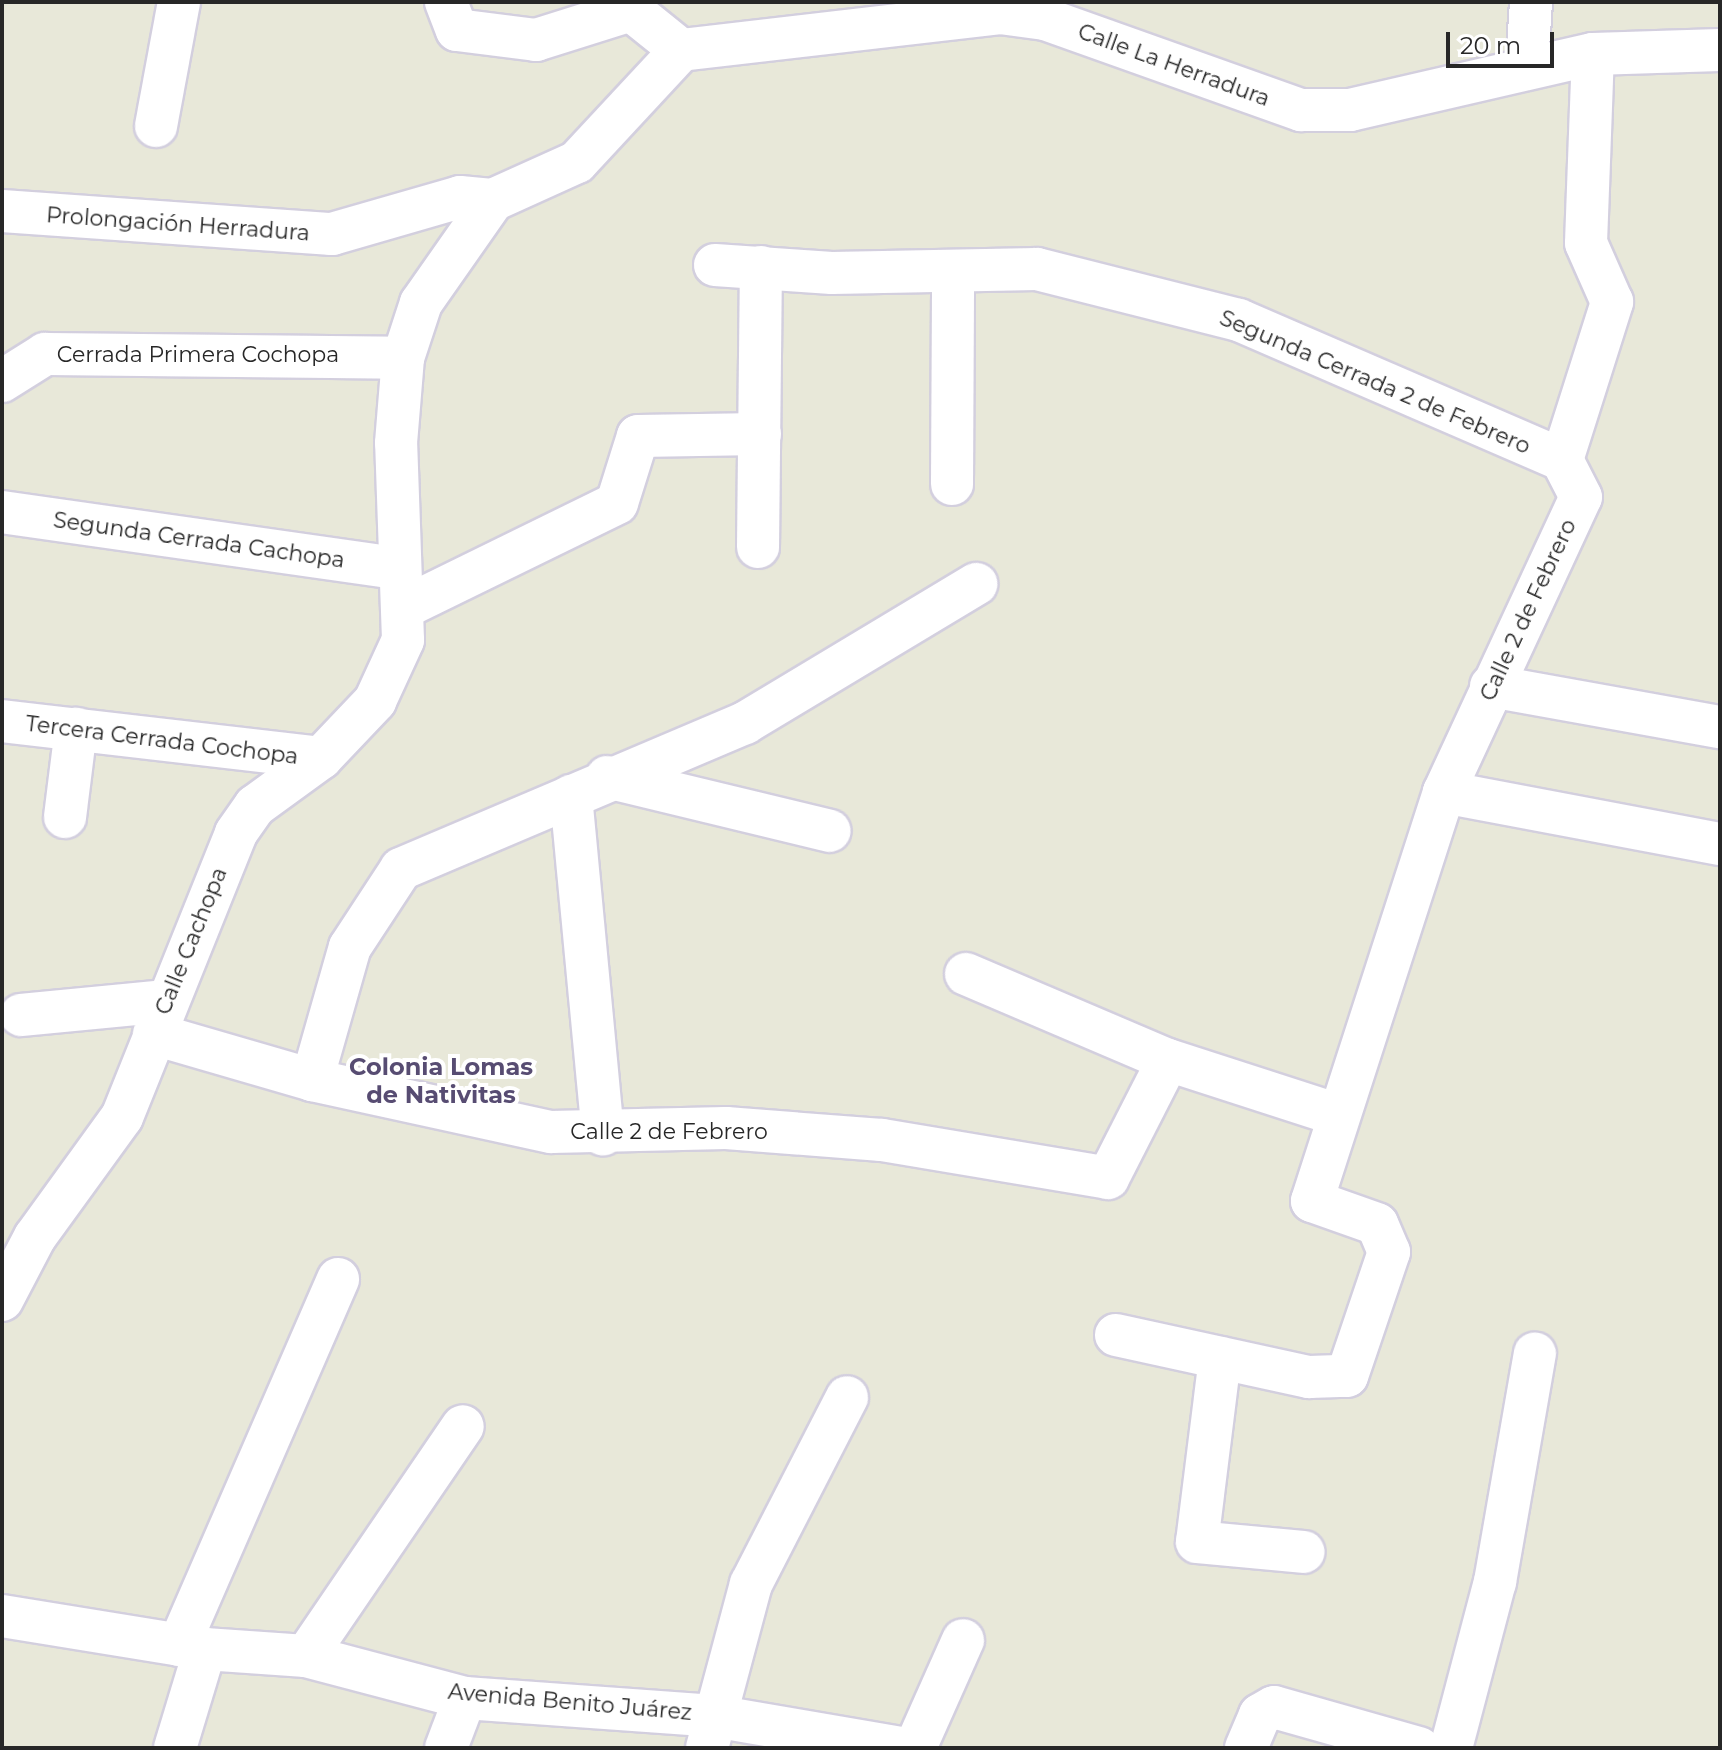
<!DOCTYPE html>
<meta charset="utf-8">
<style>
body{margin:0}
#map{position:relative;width:1722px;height:1750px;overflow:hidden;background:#e8e8d9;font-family:Montserrat,sans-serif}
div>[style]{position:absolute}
.roads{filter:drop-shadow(2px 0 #d3cfde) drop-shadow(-2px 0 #d3cfde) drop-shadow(0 2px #d3cfde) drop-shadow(0 -2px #d3cfde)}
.minor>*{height:42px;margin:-21px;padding:0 21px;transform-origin:21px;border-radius:21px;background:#fff}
span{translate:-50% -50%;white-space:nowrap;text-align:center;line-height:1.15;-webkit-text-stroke:8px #fff;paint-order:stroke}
.street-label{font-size:22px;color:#272727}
.neighbourhood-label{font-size:24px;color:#574c72;font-weight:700}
.frame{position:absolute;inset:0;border:4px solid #272727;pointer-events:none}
.scale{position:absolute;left:1446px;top:32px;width:108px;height:36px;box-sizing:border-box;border:4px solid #272727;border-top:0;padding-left:10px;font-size:24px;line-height:28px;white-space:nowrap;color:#272727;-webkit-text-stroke:6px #fff;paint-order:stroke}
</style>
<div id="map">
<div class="roads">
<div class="minor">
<div style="left:446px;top:2px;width:30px;rotate:69deg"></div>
<div style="left:457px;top:30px;width:80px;rotate:7.2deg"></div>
<div style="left:536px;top:40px;width:100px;rotate:-17.5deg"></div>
<div style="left:631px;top:10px;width:64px;rotate:38.7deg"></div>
<div style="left:1527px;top:64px;width:62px;rotate:-86.3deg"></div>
<div style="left:156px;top:126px;width:126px;rotate:-79.5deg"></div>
<div style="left:2px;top:211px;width:331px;rotate:4deg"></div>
<div style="left:332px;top:234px;width:133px;rotate:-16.1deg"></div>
<div style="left:460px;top:197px;width:33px;rotate:5deg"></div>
<div style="left:715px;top:265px;width:117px;rotate:3.9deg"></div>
<div style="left:832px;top:273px;width:205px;rotate:-1.1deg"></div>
<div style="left:1037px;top:269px;width:208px;rotate:14.2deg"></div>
<div style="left:1239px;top:320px;width:352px;rotate:23.4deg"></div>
<div style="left:2px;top:381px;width:51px;rotate:-32.1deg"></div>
<div style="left:45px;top:354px;width:358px;rotate:0.6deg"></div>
<div style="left:952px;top:484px;width:212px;rotate:-89.7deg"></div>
<div style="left:2px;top:512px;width:398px;rotate:8.1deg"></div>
<div style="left:758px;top:547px;width:280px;rotate:-89.4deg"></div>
<div style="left:403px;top:608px;width:238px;rotate:-26.1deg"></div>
<div style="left:617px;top:503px;width:70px;rotate:-72.6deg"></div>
<div style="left:638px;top:436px;width:122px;rotate:-0.9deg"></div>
<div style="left:1491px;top:686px;width:233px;rotate:10.2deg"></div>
<div style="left:2px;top:721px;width:321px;rotate:6.6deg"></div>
<div style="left:607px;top:777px;width:229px;rotate:13.6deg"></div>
<div style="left:1444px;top:792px;width:281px;rotate:10.7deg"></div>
<div style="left:571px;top:796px;width:340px;rotate:84.6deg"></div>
<div style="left:65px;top:817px;width:89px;rotate:-82.9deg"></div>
<div style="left:966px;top:974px;width:220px;rotate:23.1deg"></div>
<div style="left:1168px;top:1060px;width:179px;rotate:17.9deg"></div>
<div style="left:21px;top:1015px;width:146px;rotate:-5.5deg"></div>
<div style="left:154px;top:1034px;width:165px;rotate:16.2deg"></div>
<div style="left:312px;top:1080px;width:245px;rotate:12.3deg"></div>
<div style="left:551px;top:1132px;width:175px;rotate:-1.3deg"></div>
<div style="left:726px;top:1128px;width:156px;rotate:4.4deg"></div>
<div style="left:882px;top:1140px;width:229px;rotate:9.5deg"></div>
<div style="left:1108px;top:1178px;width:132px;rotate:-63deg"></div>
<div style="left:312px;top:1080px;width:138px;rotate:-74.1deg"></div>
<div style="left:350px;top:947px;width:93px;rotate:-56.8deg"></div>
<div style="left:401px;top:869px;width:374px;rotate:-23deg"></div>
<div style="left:745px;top:723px;width:270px;rotate:-31deg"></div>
<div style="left:2px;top:1300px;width:71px;rotate:-62.4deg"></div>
<div style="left:35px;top:1237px;width:148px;rotate:-54.1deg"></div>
<div style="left:122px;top:1117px;width:306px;rotate:-68.1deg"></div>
<div style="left:236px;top:833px;width:33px;rotate:-55deg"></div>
<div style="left:255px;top:806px;width:82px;rotate:-36deg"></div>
<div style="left:321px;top:758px;width:79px;rotate:-46.5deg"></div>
<div style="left:375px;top:701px;width:67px;rotate:-65.3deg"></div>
<div style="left:403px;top:640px;width:197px;rotate:-92deg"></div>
<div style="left:396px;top:443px;width:85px;rotate:-85.3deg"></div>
<div style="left:403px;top:358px;width:58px;rotate:-71.9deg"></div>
<div style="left:421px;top:303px;width:126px;rotate:-55deg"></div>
<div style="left:493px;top:200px;width:92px;rotate:-24.3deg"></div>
<div style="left:577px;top:162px;width:153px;rotate:-47.1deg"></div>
<div style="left:681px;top:50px;width:321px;rotate:-6.6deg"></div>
<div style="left:1000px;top:13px;width:45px;rotate:7.6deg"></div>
<div style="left:1045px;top:19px;width:272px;rotate:19.6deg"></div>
<div style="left:1301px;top:110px;width:49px"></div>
<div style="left:1350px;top:110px;width:249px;rotate:-13deg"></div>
<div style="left:1593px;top:54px;width:127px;rotate:-1.8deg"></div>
<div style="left:1116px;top:1335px;width:198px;rotate:12.3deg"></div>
<div style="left:1309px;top:1377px;width:38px;rotate:-2deg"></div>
<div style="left:1347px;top:1376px;width:131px;rotate:-71.3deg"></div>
<div style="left:1389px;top:1252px;width:30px;rotate:-113deg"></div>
<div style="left:1377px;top:1224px;width:69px;rotate:-160.5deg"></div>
<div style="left:1312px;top:1201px;width:430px;rotate:-72.1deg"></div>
<div style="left:1444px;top:792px;width:325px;rotate:-65.1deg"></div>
<div style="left:1581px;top:497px;width:42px;rotate:-117.2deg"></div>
<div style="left:1562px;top:460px;width:166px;rotate:-72.4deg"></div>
<div style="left:1612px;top:302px;width:64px;rotate:-113.8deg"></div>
<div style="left:1586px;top:243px;width:189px;rotate:-87.9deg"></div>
<div style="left:1220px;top:1358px;width:185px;rotate:97.1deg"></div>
<div style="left:1197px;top:1542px;width:107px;rotate:5.3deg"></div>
<div style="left:2px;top:1616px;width:206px;rotate:9.2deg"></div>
<div style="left:205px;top:1649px;width:101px;rotate:4deg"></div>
<div style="left:306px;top:1656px;width:164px;rotate:14.8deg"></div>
<div style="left:465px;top:1698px;width:250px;rotate:4.1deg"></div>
<div style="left:714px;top:1716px;width:191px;rotate:9.7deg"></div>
<div style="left:179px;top:1645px;width:399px;rotate:-66.5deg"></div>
<div style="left:306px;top:1656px;width:278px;rotate:-55.7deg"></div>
<div style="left:175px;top:1748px;width:103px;rotate:-73.1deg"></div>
<div style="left:446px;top:1748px;width:53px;rotate:-69.2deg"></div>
<div style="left:707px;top:1748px;width:170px;rotate:-75deg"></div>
<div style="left:751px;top:1584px;width:210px;rotate:-62.8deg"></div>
<div style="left:915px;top:1748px;width:118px;rotate:-66deg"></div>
<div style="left:1246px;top:1748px;width:36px;rotate:-67deg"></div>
<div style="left:1260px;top:1715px;width:16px;rotate:-30deg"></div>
<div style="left:1274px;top:1707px;width:151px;rotate:15.8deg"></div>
<div style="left:1451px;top:1748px;width:172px;rotate:-75.2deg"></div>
<div style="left:1495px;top:1582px;width:232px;rotate:-80.1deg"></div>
</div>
</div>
<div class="street-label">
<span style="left:1174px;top:65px;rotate:20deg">Calle La Herradura</span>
<span style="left:178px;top:224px;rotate:4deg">Prolongación Herradura</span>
<span style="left:198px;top:355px">Cerrada Primera Cochopa</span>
<span style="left:1375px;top:382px;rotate:23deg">Segunda Cerrada 2 de Febrero</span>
<span style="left:199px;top:540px;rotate:8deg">Segunda Cerrada Cachopa</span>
<span style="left:1528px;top:610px;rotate:-65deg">Calle 2 de Febrero</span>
<span style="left:162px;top:740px;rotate:7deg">Tercera Cerrada Cochopa</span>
<span style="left:191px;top:941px;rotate:-68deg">Calle Cachopa</span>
<span style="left:669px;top:1132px">Calle 2 de Febrero</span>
<span style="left:570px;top:1702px;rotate:5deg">Avenida Benito Juárez</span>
</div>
<div class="neighbourhood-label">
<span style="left:441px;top:1081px">Colonia Lomas<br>de Nativitas</span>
</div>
<div class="frame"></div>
<div class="scale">20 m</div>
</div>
